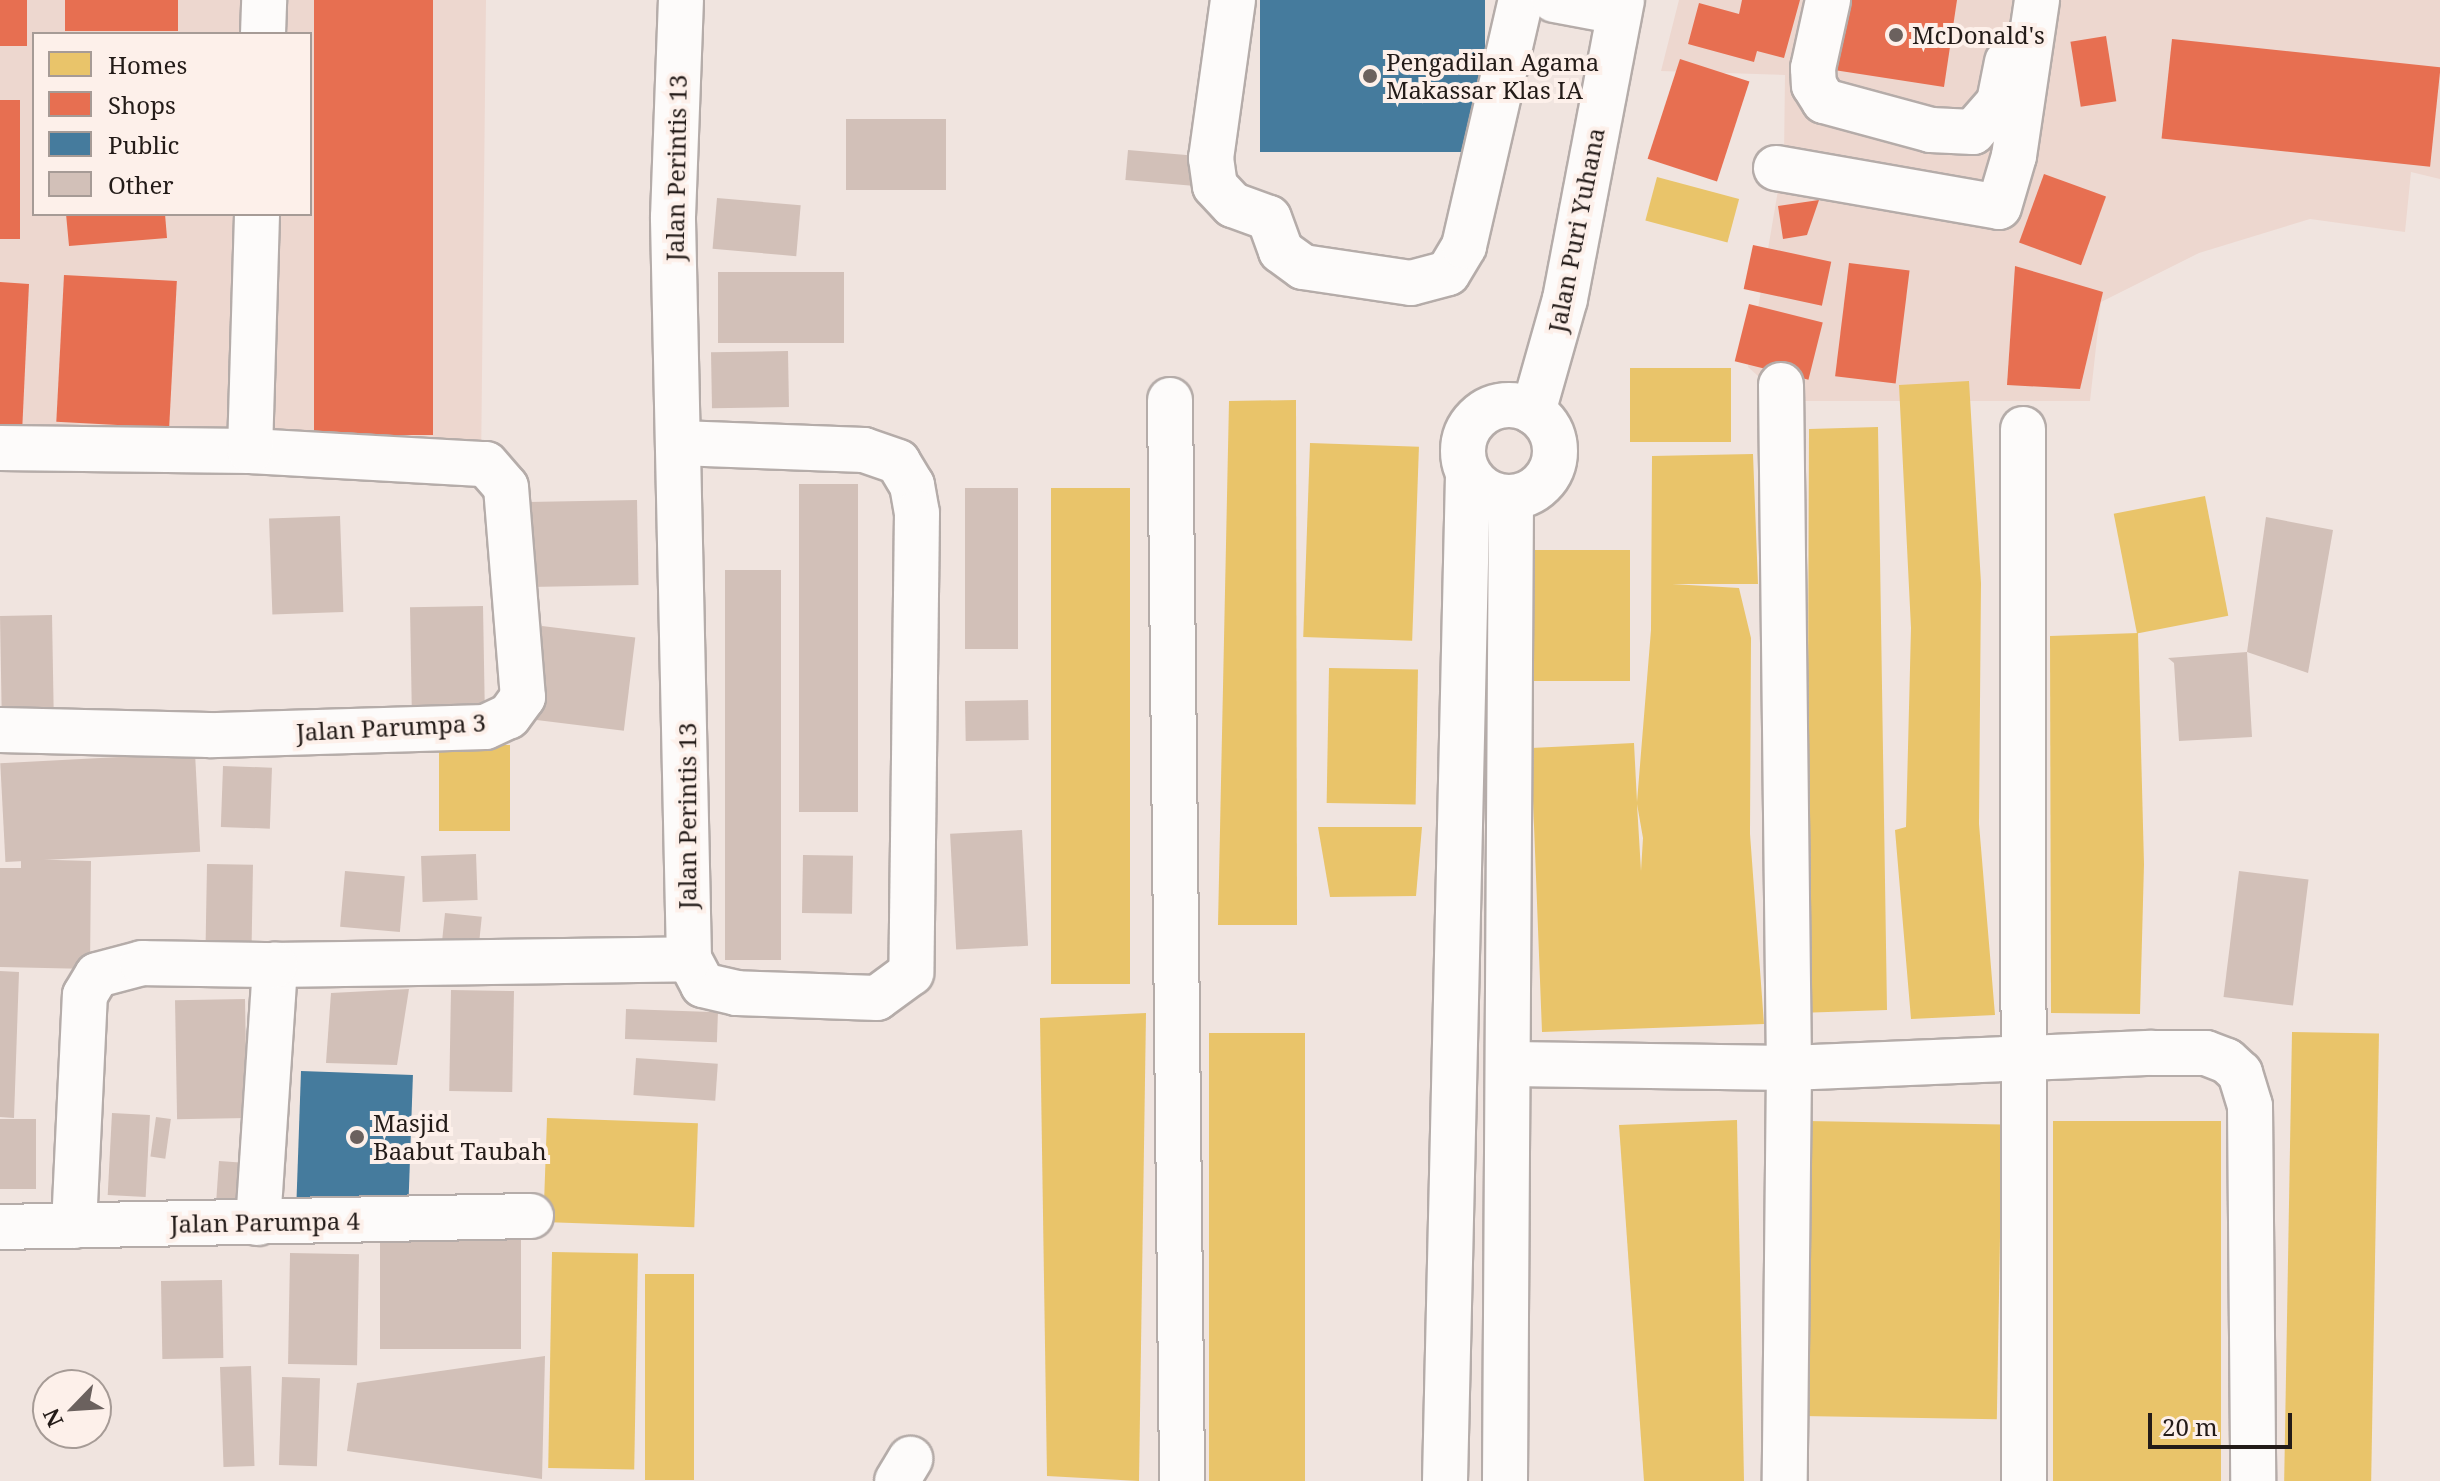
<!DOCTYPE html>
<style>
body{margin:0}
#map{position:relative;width:2440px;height:1481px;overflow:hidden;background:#f0e4df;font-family:"Noto Serif",serif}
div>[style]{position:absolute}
.built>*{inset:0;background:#edd7cf}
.homes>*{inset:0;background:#e9c46a;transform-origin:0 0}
.shops>*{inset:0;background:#e76f51;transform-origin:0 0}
.public>*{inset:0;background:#457b9d;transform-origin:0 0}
.building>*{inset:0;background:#d2c0b8;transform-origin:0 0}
.roads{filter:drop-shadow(2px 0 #b5aca9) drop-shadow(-2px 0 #b5aca9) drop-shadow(0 2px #b5aca9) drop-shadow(0 -2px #b5aca9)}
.minor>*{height:44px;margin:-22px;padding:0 22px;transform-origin:22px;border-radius:22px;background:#fdfbfa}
.minor>.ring{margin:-22px;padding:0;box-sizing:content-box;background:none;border:44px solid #fdfbfa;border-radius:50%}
.dots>*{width:22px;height:22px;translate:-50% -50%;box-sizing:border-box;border:4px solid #fdf0ea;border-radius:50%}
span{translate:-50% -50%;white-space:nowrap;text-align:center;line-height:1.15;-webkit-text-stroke:8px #fdf0ea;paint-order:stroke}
.poi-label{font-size:24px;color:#231b18}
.left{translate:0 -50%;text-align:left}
.street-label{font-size:24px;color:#231b18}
.legend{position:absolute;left:32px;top:32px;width:280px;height:184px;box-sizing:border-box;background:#fdf0ea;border:2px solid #a69b96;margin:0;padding:10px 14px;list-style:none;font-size:24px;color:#231b18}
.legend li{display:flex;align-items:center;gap:16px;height:40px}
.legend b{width:40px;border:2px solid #a69b96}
.north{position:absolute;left:32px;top:1369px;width:80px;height:80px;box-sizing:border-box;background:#fdf0ea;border:2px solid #a69b96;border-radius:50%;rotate:245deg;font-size:22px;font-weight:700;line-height:32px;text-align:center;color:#231b18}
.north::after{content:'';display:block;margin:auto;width:28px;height:36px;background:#6b615e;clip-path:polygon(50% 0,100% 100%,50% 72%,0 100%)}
.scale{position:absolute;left:2148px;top:1413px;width:144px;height:36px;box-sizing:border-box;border:4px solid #231b18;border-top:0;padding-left:10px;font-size:24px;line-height:28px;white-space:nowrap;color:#231b18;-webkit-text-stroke:6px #fdf0ea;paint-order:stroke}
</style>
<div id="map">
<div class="built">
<div style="clip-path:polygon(evenodd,0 0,486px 0,481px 469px,0 446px,0 0,34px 34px,310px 34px,310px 214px,34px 214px,34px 34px)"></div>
<div style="clip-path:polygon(1679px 0,2440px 0,2440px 179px,2411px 172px,2405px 232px,2310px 219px,2199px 253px,2101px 302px,2090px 401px,1786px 401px,1748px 367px,1784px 155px,1785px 75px,1661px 71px)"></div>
</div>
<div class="homes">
<div style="left:1657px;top:177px;width:85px;height:45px;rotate:15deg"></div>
<div style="left:1630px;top:368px;width:101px;height:74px"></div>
<div style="clip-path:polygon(1969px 381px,1981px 583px,1979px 824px,1995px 1015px,1911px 1019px,1895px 830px,1906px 827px,1911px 628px,1899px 385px)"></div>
<div style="clip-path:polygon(1296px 400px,1297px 925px,1218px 925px,1229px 401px)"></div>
<div style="clip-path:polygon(1878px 427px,1887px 1010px,1798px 1013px,1790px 695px,1808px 695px,1809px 429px)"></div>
<div style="left:1310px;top:443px;width:109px;height:194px;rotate:2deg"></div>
<div style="clip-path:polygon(evenodd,1753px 454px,1758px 584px,1672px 584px,1739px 588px,1751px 638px,1750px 834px,1764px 1024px,1542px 1032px,1531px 748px,1634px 743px,1637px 802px,1651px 630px,1652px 456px,1753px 454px,1637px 804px,1643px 838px,1641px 871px,1637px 804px)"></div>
<div style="left:1130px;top:488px;width:496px;height:79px;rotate:90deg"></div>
<div style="left:2205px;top:496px;width:122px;height:93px;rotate:79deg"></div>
<div style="left:1630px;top:550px;width:131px;height:106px;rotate:90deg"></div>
<div style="clip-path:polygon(2138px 633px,2144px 864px,2140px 1014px,2051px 1013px,2050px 636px)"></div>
<div style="left:1329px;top:668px;width:89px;height:135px;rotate:1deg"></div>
<div style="left:439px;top:745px;width:71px;height:86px"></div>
<div style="clip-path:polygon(1318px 827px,1422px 827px,1416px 896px,1330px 897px)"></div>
<div style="clip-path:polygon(1146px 1013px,1139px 1481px,1047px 1476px,1040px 1018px)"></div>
<div style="left:2292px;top:1032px;width:87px;height:449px;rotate:1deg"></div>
<div style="left:1305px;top:1033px;width:448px;height:96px;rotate:90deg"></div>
<div style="left:547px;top:1118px;width:151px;height:104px;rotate:2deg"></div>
<div style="clip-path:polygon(1737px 1120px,1744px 1481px,1644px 1481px,1619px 1125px)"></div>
<div style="left:1807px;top:1121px;width:195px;height:295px;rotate:1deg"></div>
<div style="left:2053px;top:1121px;width:168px;height:360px"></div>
<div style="left:552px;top:1252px;width:86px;height:216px;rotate:1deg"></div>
<div style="left:645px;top:1274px;width:49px;height:206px"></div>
</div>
<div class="shops">
<div style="left:0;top:0;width:27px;height:46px"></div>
<div style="left:65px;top:0;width:113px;height:31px"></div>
<div style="left:314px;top:0;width:119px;height:435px"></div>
<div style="clip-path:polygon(1742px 0,1800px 0,1784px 58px,1757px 51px,1754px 62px,1688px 44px,1699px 3px,1739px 14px)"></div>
<div style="clip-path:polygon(1845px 0,1957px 0,1944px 87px,1834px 70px)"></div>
<div style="left:2106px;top:36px;width:66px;height:36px;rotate:81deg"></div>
<div style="left:2172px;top:39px;width:270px;height:100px;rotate:6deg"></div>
<div style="left:1680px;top:59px;width:73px;height:105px;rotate:18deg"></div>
<div style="left:0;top:100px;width:20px;height:139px"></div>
<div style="left:2044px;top:174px;width:66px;height:73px;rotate:20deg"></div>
<div style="clip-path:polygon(1819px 200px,1807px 235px,1783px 239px,1778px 206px)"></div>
<div style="clip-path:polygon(66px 214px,165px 214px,167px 238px,69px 246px)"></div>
<div style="left:1753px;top:245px;width:80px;height:45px;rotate:12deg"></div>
<div style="left:1849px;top:263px;width:61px;height:114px;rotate:7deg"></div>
<div style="clip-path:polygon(2015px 266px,2103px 292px,2080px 389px,2007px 385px)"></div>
<div style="left:64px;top:275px;width:113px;height:147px;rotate:3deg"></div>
<div style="clip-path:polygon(0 282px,29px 284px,22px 433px,0 432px)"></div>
<div style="left:1749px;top:304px;width:76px;height:59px;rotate:14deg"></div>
</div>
<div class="public">
<div style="left:1260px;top:0;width:225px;height:152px"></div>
<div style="left:301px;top:1071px;width:112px;height:127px;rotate:2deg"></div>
</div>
<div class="building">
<div style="left:846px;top:119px;width:100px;height:71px"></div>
<div style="left:1128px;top:150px;width:67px;height:30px;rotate:5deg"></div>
<div style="left:717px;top:198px;width:84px;height:51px;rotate:5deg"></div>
<div style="left:844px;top:272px;width:71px;height:126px;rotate:90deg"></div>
<div style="left:788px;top:351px;width:56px;height:77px;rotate:89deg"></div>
<div style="left:799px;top:484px;width:59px;height:328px"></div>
<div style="left:965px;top:488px;width:53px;height:161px"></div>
<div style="left:637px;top:500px;width:85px;height:109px;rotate:89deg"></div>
<div style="left:340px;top:516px;width:96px;height:71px;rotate:88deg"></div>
<div style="clip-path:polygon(2266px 517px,2333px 530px,2308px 673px,2247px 652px)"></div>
<div style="left:725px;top:570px;width:56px;height:390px"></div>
<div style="left:483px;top:606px;width:116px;height:73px;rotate:89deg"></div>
<div style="left:52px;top:615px;width:106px;height:52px;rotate:89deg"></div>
<div style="left:542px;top:626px;width:94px;height:94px;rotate:7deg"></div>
<div style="clip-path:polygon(2247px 652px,2252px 737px,2179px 741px,2174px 663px,2168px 658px)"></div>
<div style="left:1028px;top:700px;width:40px;height:63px;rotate:89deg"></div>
<div style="left:195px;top:753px;width:99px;height:195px;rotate:87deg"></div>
<div style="left:223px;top:766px;width:49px;height:61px;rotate:2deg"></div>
<div style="left:1022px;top:830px;width:116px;height:72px;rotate:87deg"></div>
<div style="left:476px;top:854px;width:46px;height:55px;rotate:88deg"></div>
<div style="left:803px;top:855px;width:50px;height:58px;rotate:1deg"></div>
<div style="clip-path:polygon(21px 859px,91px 861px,90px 969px,0 967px,0 868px,21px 868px)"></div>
<div style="left:207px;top:864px;width:46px;height:93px;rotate:1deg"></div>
<div style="left:345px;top:871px;width:60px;height:56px;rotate:5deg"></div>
<div style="left:2239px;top:871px;width:70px;height:127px;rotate:7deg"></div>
<div style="left:445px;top:913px;width:37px;height:33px;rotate:6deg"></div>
<div style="clip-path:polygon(0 971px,19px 972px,14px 1118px,0 1117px)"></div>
<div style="clip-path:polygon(409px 989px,397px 1065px,326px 1063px,331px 993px)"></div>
<div style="left:451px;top:990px;width:63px;height:101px;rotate:1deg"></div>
<div style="left:245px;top:999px;width:119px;height:70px;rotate:89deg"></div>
<div style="left:626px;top:1009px;width:92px;height:30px;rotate:2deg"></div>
<div style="left:636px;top:1058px;width:82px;height:37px;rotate:4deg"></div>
<div style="left:112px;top:1113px;width:38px;height:82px;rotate:3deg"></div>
<div style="left:156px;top:1117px;width:15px;height:40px;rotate:8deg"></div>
<div style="left:0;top:1119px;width:36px;height:70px"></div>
<div style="left:219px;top:1161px;width:28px;height:52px;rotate:4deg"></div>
<div style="left:380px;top:1240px;width:141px;height:109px"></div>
<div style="left:290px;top:1253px;width:69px;height:111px;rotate:1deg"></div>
<div style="left:222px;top:1280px;width:78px;height:61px;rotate:89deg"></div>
<div style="clip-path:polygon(545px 1356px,542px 1479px,347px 1451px,357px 1383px)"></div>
<div style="left:251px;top:1366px;width:100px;height:31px;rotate:88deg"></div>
<div style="left:282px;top:1377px;width:38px;height:88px;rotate:2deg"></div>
</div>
<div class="roads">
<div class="minor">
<div style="left:1233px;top:0;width:160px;rotate:97.9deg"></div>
<div style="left:1211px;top:158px;width:28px;rotate:82deg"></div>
<div style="left:1215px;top:186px;width:26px;rotate:47deg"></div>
<div style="left:1233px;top:205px;width:38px;rotate:20deg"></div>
<div style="left:1269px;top:218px;width:35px;rotate:70deg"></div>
<div style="left:1281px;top:251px;width:27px;rotate:36deg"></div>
<div style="left:1303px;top:267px;width:109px;rotate:8.4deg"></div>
<div style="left:1411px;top:283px;width:38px;rotate:-15deg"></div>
<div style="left:1448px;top:273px;width:31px;rotate:-59deg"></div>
<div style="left:1464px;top:246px;width:253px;rotate:-77deg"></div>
<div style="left:1554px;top:0;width:66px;rotate:10.5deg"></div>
<div style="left:1828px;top:0;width:70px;rotate:102.4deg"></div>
<div style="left:1813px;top:68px;width:17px;rotate:87deg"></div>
<div style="left:1814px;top:85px;width:19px;rotate:58deg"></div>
<div style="left:1824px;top:101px;width:111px;rotate:15.2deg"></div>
<div style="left:1931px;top:130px;width:42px;rotate:2.7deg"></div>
<div style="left:1973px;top:132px;width:40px;rotate:-49deg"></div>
<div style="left:1999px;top:102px;width:41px;rotate:-78.7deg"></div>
<div style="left:263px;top:34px;width:34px;rotate:-88deg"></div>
<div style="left:1776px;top:168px;width:226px;rotate:9.9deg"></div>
<div style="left:1999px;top:207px;width:53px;rotate:-73.6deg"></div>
<div style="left:2014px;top:156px;width:158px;rotate:-81.6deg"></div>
<div style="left:1781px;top:385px;width:683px;rotate:89.33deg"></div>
<div style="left:1789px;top:1068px;width:413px;rotate:90.6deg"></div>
<div style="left:1170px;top:400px;width:1081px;rotate:89.36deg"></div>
<div class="ring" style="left:1463px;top:405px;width:48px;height:48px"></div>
<div style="left:1533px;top:412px;width:117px;rotate:-74.2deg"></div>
<div style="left:1565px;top:299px;width:304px;rotate:-79.2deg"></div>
<div style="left:2023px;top:429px;width:1052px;rotate:89.95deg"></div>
<div style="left:679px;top:443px;width:185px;rotate:2.2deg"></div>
<div style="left:864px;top:450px;width:36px;rotate:19deg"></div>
<div style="left:898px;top:462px;width:27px;rotate:59deg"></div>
<div style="left:912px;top:485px;width:28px;rotate:80deg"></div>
<div style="left:917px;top:513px;width:460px;rotate:90.7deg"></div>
<div style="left:911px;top:973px;width:42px;rotate:143.7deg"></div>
<div style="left:877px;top:998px;width:140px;rotate:-178deg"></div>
<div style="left:737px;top:993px;width:35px;rotate:-167deg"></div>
<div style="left:703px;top:985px;width:30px;rotate:-118deg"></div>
<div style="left:0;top:448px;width:250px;rotate:0.7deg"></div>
<div style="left:250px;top:451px;width:236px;rotate:3.2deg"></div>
<div style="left:486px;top:464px;width:30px;rotate:49deg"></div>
<div style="left:506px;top:487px;width:211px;rotate:85.4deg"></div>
<div style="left:523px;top:697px;width:24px;rotate:126deg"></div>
<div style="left:509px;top:716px;width:26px;rotate:155deg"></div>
<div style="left:485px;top:727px;width:276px;rotate:178.3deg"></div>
<div style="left:209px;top:735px;width:209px;rotate:-178.6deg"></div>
<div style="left:250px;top:451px;width:237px;rotate:-88.3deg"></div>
<div style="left:1511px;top:1064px;width:278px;rotate:0.8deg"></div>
<div style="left:1789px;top:1068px;width:363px;rotate:-2.4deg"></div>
<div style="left:2152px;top:1053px;width:54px"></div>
<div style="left:2206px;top:1053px;width:22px;rotate:21deg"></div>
<div style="left:2227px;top:1061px;width:18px;rotate:43deg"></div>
<div style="left:2240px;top:1073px;width:34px;rotate:73deg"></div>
<div style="left:2250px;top:1106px;width:375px;rotate:89.5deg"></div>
<div style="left:258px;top:1223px;width:259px;rotate:-86.2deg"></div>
<div style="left:275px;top:965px;width:414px;rotate:-0.8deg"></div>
<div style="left:689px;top:959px;width:742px;rotate:-91.24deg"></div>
<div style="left:673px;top:217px;width:217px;rotate:-87.9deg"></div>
<div style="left:74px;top:1226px;width:231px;rotate:-87.3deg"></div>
<div style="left:85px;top:995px;width:23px;rotate:-59deg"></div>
<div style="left:97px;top:975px;width:47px;rotate:-14.9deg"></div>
<div style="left:142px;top:963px;width:133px;rotate:0.9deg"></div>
<div style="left:0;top:1227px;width:531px;rotate:-1.19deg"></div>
<div style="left:897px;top:1481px;width:26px;rotate:-59deg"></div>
<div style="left:1445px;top:1481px;width:1007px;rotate:-88.69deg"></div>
<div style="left:1505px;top:1481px;width:983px;rotate:-89.65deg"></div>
</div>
</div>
<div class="dots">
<div style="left:1896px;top:35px;background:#6b615e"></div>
<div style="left:1370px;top:76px;background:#6b615e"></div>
<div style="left:357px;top:1137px;background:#6b615e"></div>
</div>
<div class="poi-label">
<span class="left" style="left:1912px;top:35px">McDonald's</span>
<span class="left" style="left:1386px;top:76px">Pengadilan Agama<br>Makassar Klas IA</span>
<span class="left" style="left:373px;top:1137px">Masjid<br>Baabut Taubah</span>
</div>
<div class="street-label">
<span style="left:676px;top:168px;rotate:-89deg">Jalan Perintis 13</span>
<span style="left:1576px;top:230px;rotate:-79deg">Jalan Puri Yuhana</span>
<span style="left:391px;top:727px;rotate:-3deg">Jalan Parumpa 3</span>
<span style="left:687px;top:816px;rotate:-90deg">Jalan Perintis 13</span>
<span style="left:265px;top:1222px;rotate:-1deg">Jalan Parumpa 4</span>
</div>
<ul class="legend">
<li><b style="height:22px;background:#e9c46a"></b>Homes</li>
<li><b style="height:22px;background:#e76f51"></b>Shops</li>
<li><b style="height:22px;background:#457b9d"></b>Public</li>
<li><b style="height:22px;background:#d2c0b8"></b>Other</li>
</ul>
<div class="north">N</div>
<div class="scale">20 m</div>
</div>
